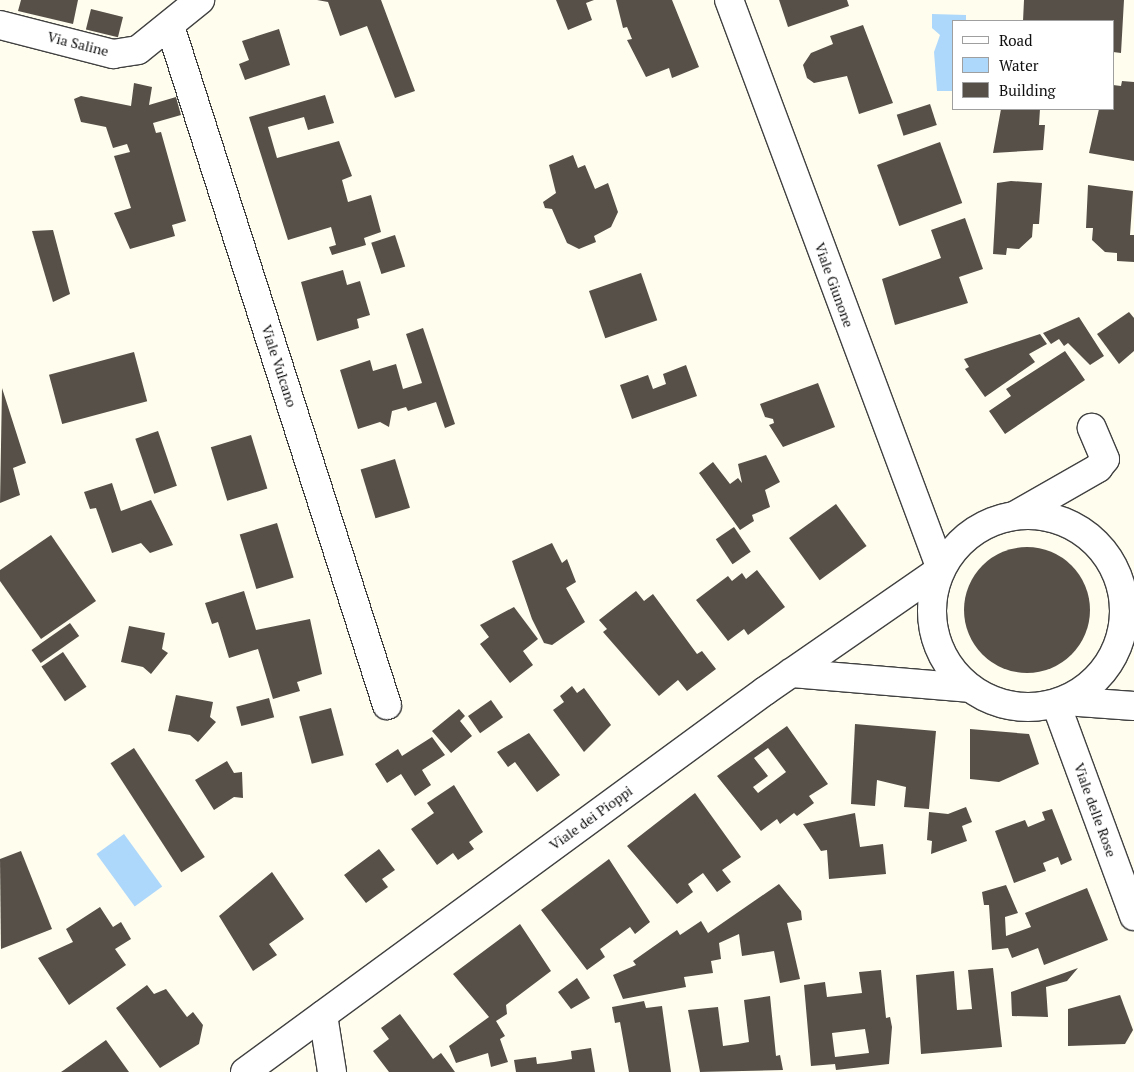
<!DOCTYPE html>
<style>
body{margin:0}
#map{position:relative;width:1134px;height:1072px;overflow:hidden;background:#fffdee;font-family:"PT Serif",serif}
div>[style]{position:absolute}
.water>*{inset:0;background:#aed8fb;transform-origin:0 0}
.building>*{inset:0;background:#575049;transform-origin:0 0}
.round{border-radius:50%}
.roads{filter:drop-shadow(1px 0 #414141) drop-shadow(-1px 0 #414141) drop-shadow(0 1px #414141) drop-shadow(0 -1px #414141)}
.minor>*{height:28px;margin:-14px;padding:0 14px;transform-origin:14px;border-radius:14px;background:#fff}
.minor>.ring{margin:-14px;padding:0;box-sizing:content-box;background:none;border:28px solid #fff;border-radius:50%}
span{translate:-50% -50%;white-space:nowrap;text-align:center;line-height:1.15;-webkit-text-stroke:5px #fff;paint-order:stroke}
.street-label{font-size:14px;color:#0e0e0e}
.legend{position:absolute;left:952px;top:20px;width:162px;height:90px;box-sizing:border-box;background:#fff;border:1px solid #9f9f9f;margin:0;padding:6px 9px;list-style:none;font-size:15px;color:#0e0e0e}
.legend li{display:flex;align-items:center;gap:10px;height:25px}
.legend b{width:25px;border:1px solid #9f9f9f}
</style>
<div id="map">
<div class="water">
<div style="clip-path:polygon(932px 14px,966px 15px,966px 21px,953px 21px,953px 91px,937px 91px,934px 52px,940px 35px,932px 28px)"></div>
<div style="left:124px;top:834px;width:65px;height:34px;rotate:54deg"></div>
</div>
<div class="building">
<div style="clip-path:polygon(21px 0,78px 0,73px 24px,18px 11px)"></div>
<div style="clip-path:polygon(317px 0,381px 0,415px 91px,395px 98px,367px 26px,340px 36px,328px 2px)"></div>
<div style="clip-path:polygon(556px 0,594px 0,586px 3px,592px 20px,568px 30px)"></div>
<div style="clip-path:polygon(616px 0,672px 0,699px 67px,672px 78px,669px 68px,646px 77px,627px 40px,632px 39px,627px 27px,623px 28px)"></div>
<div style="clip-path:polygon(779px 0,847px 0,849px 6px,788px 27px)"></div>
<div style="clip-path:polygon(1024px 0,1124px 0,1121px 53px,1113px 52px,1113px 21px,1023px 21px)"></div>
<div style="left:91px;top:9px;width:33px;height:21px;rotate:14deg"></div>
<div style="clip-path:polygon(863px 25px,893px 103px,859px 114px,847px 76px,814px 83px,807px 78px,803px 65px,811px 53px,833px 44px,830px 36px)"></div>
<div style="clip-path:polygon(279px 29px,290px 65px,245px 80px,239px 64px,249px 60px,242px 41px)"></div>
<div style="clip-path:polygon(1122px 81px,1134px 82px,1134px 161px,1089px 153px,1099px 109px,1113px 109px,1113px 85px,1121px 86px)"></div>
<div style="clip-path:polygon(134px 83px,152px 87px,149px 105px,176px 97px,181px 115px,153px 123px,156px 133px,161px 132px,186px 221px,172px 225px,175px 236px,130px 249px,114px 213px,131px 208px,114px 156px,130px 152px,127px 144px,113px 148px,106px 127px,81px 122px,74px 99px,81px 96px,131px 106px)"></div>
<div style="clip-path:polygon(325px 95px,334px 123px,308px 130px,304px 117px,268px 127px,277px 158px,339px 141px,352px 176px,342px 180px,348px 202px,371px 195px,381px 232px,364px 238px,366px 245px,332px 255px,329px 247px,336px 245px,331px 227px,288px 240px,249px 117px)"></div>
<div style="left:930px;top:104px;width:22px;height:35px;rotate:72deg"></div>
<div style="clip-path:polygon(1001px 109px,1040px 109px,1039px 125px,1045px 125px,1043px 150px,993px 153px)"></div>
<div style="left:940px;top:142px;width:65px;height:67px;rotate:70deg"></div>
<div style="clip-path:polygon(573px 155px,578px 168px,585px 165px,595px 189px,608px 183px,618px 212px,611px 227px,594px 236px,596px 242px,579px 249px,567px 243px,552px 209px,545px 208px,543px 202px,556px 193px,549px 165px)"></div>
<div style="clip-path:polygon(1011px 181px,1042px 183px,1039px 224px,1033px 224px,1032px 237px,1019px 249px,1007px 248px,1006px 255px,993px 254px,997px 183px)"></div>
<div style="clip-path:polygon(1088px 185px,1133px 191px,1130px 235px,1134px 235px,1134px 262px,1117px 261px,1117px 253px,1105px 252px,1092px 240px,1093px 228px,1086px 228px)"></div>
<div style="clip-path:polygon(965px 218px,983px 269px,959px 277px,968px 303px,895px 325px,882px 279px,941px 258px,931px 230px)"></div>
<div style="clip-path:polygon(53px 230px,70px 294px,53px 302px,32px 231px)"></div>
<div style="left:395px;top:235px;width:33px;height:25px;rotate:72deg"></div>
<div style="clip-path:polygon(343px 270px,347px 285px,360px 281px,370px 315px,357px 319px,359px 328px,317px 341px,301px 282px)"></div>
<div style="left:641px;top:273px;width:50px;height:55px;rotate:71deg"></div>
<div style="clip-path:polygon(1129px 312px,1134px 318px,1134px 351px,1119px 364px,1097px 334px)"></div>
<div style="clip-path:polygon(1079px 317px,1104px 356px,1090px 365px,1068px 343px,1064px 346px,1059px 339px,1051px 344px,1043px 333px)"></div>
<div style="clip-path:polygon(423px 328px,455px 424px,445px 428px,436px 402px,408px 411px,406px 407px,392px 411px,389px 427px,380px 422px,358px 429px,340px 370px,370px 360px,373px 371px,396px 364px,403px 389px,422px 383px,406px 334px)"></div>
<div style="clip-path:polygon(1040px 334px,1047px 344px,1029px 354px,1035px 362px,985px 397px,965px 369px,969px 367px,964px 359px)"></div>
<div style="clip-path:polygon(1065px 351px,1085px 380px,1005px 434px,989px 411px,1011px 396px,1006px 389px)"></div>
<div style="left:134px;top:352px;width:51px;height:88px;rotate:75deg"></div>
<div style="clip-path:polygon(686px 365px,697px 396px,632px 419px,620px 385px,648px 375px,653px 389px,666px 384px,663px 374px)"></div>
<div style="clip-path:polygon(818px 383px,835px 427px,783px 447px,769px 425px,774px 423px,773px 419px,765px 417px,760px 404px)"></div>
<div style="clip-path:polygon(2px 388px,26px 463px,13px 468px,20px 495px,0 503px)"></div>
<div style="left:158px;top:431px;width:58px;height:24px;rotate:71deg"></div>
<div style="left:251px;top:435px;width:56px;height:42px;rotate:73deg"></div>
<div style="clip-path:polygon(766px 455px,780px 482px,765px 490px,770px 507px,752px 515px,754px 521px,740px 530px,699px 473px,713px 462px,730px 484px,738px 478px,742px 483px,738px 464px)"></div>
<div style="left:395px;top:459px;width:51px;height:36px;rotate:73deg"></div>
<div style="clip-path:polygon(112px 483px,121px 511px,151px 500px,173px 545px,150px 553px,141px 543px,112px 553px,96px 508px,90px 509px,84px 492px)"></div>
<div style="left:836px;top:504px;width:52px;height:58px;rotate:54deg"></div>
<div style="left:277px;top:523px;width:57px;height:39px;rotate:73deg"></div>
<div style="left:734px;top:527px;width:30px;height:22px;rotate:56deg"></div>
<div style="clip-path:polygon(51px 535px,96px 601px,41px 639px,0 581px,0 570px)"></div>
<div style="clip-path:polygon(552px 543px,562px 563px,567px 559px,576px 582px,566px 588px,585px 622px,552px 645px,544px 643px,532px 619px,512px 561px)"></div>
<div class="round" style="left:964px;top:547px;width:126px;height:126px"></div>
<div style="clip-path:polygon(757px 570px,785px 607px,748px 635px,744px 629px,728px 641px,696px 600px,728px 576px,732px 581px,742px 573px,746px 579px)"></div>
<div style="clip-path:polygon(244px 591px,256px 630px,310px 619px,322px 674px,297px 682px,300px 691px,273px 699px,258px 649px,229px 658px,218px 622px,212px 624px,205px 603px)"></div>
<div style="clip-path:polygon(636px 591px,644px 601px,653px 594px,697px 654px,702px 651px,716px 669px,687px 691px,678px 680px,659px 696px,603px 632px,607px 629px,599px 620px)"></div>
<div style="clip-path:polygon(514px 607px,538px 639px,523px 651px,533px 665px,510px 683px,480px 644px,489px 637px,480px 625px)"></div>
<div style="left:70px;top:623px;width:16px;height:47px;rotate:55deg"></div>
<div style="clip-path:polygon(129px 626px,165px 633px,162px 649px,168px 653px,151px 674px,143px 667px,121px 662px)"></div>
<div style="left:63px;top:652px;width:42px;height:26px;rotate:56deg"></div>
<div style="clip-path:polygon(572px 686px,577px 693px,584px 688px,611px 725px,584px 752px,553px 710px,564px 702px,560px 696px)"></div>
<div style="clip-path:polygon(176px 695px,213px 702px,210px 717px,216px 722px,198px 742px,190px 735px,168px 731px)"></div>
<div style="left:269px;top:698px;width:20px;height:34px;rotate:75deg"></div>
<div style="left:491px;top:700px;width:21px;height:28px;rotate:55deg"></div>
<div style="left:331px;top:708px;width:49px;height:33px;rotate:75deg"></div>
<div style="clip-path:polygon(459px 709px,465px 716px,460px 721px,472px 736px,451px 753px,432px 731px)"></div>
<div style="clip-path:polygon(855px 724px,936px 731px,929px 809px,904px 807px,906px 787px,877px 780px,875px 806px,851px 804px)"></div>
<div style="clip-path:polygon(evenodd,787px 726px,828px 784px,809px 796px,814px 803px,797px 816px,794px 813px,780px 824px,777px 819px,761px 831px,717px 776px,787px 726px,768px 748px,786px 772px,758px 793px,753px 787px,768px 776px,754px 758px,768px 748px)"></div>
<div style="clip-path:polygon(970px 729px,1029px 734px,1039px 764px,999px 782px,970px 779px)"></div>
<div style="clip-path:polygon(529px 733px,560px 775px,537px 792px,515px 762px,508px 767px,497px 752px)"></div>
<div style="clip-path:polygon(432px 737px,445px 755px,422px 770px,431px 785px,415px 796px,401px 774px,387px 783px,375px 764px,398px 749px,402px 756px)"></div>
<div style="left:134px;top:748px;width:130px;height:28px;rotate:57deg"></div>
<div style="clip-path:polygon(227px 761px,234px 773px,242px 772px,243px 798px,234px 797px,214px 810px,195px 780px)"></div>
<div style="clip-path:polygon(454px 785px,483px 832px,469px 842px,474px 849px,458px 860px,453px 853px,437px 865px,411px 829px,434px 813px,427px 803px)"></div>
<div style="clip-path:polygon(695px 793px,741px 857px,722px 870px,731px 882px,717px 892px,703px 873px,688px 884px,693px 892px,677px 904px,627px 846px)"></div>
<div style="clip-path:polygon(966px 807px,972px 822px,962px 826px,967px 841px,931px 854px,932px 841px,927px 840px,929px 812px,948px 814px)"></div>
<div style="clip-path:polygon(1052px 809px,1072px 860px,1061px 865px,1058px 857px,1043px 863px,1046px 871px,1014px 883px,995px 831px,1025px 820px,1028px 827px,1045px 820px,1042px 812px)"></div>
<div style="clip-path:polygon(855px 813px,860px 847px,883px 844px,886px 874px,829px 879px,827px 850px,821px 851px,803px 824px)"></div>
<div style="clip-path:polygon(379px 849px,395px 870px,382px 879px,388px 887px,366px 903px,344px 875px)"></div>
<div style="clip-path:polygon(21px 851px,52px 929px,1px 949px,0 859px)"></div>
<div style="clip-path:polygon(609px 859px,650px 922px,635px 934px,630px 927px,600px 949px,605px 957px,587px 970px,541px 910px)"></div>
<div style="clip-path:polygon(272px 872px,304px 919px,269px 944px,277px 955px,253px 971px,219px 916px)"></div>
<div style="clip-path:polygon(779px 884px,801px 911px,802px 920px,787px 923px,800px 979px,780px 983px,774px 951px,742px 956px,739px 934px,719px 943px,721px 959px,711px 961px,713px 973px,684px 977px,686px 987px,623px 999px,613px 975px,636px 965px,633px 961px,677px 930px,680px 935px,701px 921px,708px 933px)"></div>
<div style="clip-path:polygon(1006px 885px,1018px 913px,1005px 917px,1006px 936px,1031px 927px,1025px 913px,1087px 888px,1108px 940px,1044px 965px,1038px 948px,1012px 958px,1008px 948px,992px 950px,989px 905px,984px 905px,982px 892px)"></div>
<div style="clip-path:polygon(100px 907px,113px 927px,121px 922px,131px 939px,115px 949px,126px 965px,69px 1005px,38px 958px,73px 942px,66px 929px)"></div>
<div style="clip-path:polygon(520px 924px,551px 971px,506px 1005px,507px 1014px,496px 1021px,505px 1036px,500px 1039px,508px 1062px,491px 1067px,488px 1053px,456px 1063px,449px 1046px,489px 1017px,453px 974px)"></div>
<div style="clip-path:polygon(993px 968px,1002px 1047px,921px 1054px,916px 975px,954px 971px,957px 1010px,972px 1009px,968px 970px)"></div>
<div style="clip-path:polygon(1078px 968px,1067px 981px,1046px 987px,1048px 1017px,1012px 1016px,1011px 992px)"></div>
<div style="clip-path:polygon(evenodd,881px 970px,886px 1018px,890px 1017px,892px 1027px,889px 1064px,836px 1070px,835px 1064px,811px 1066px,804px 985px,825px 982px,827px 997px,862px 993px,859px 972px,881px 970px,865px 1029px,869px 1053px,835px 1057px,832px 1033px,865px 1029px)"></div>
<div style="clip-path:polygon(577px 978px,590px 998px,571px 1009px,558px 992px)"></div>
<div style="clip-path:polygon(147px 985px,154px 994px,166px 989px,187px 1017px,193px 1012px,203px 1025px,199px 1044px,160px 1068px,116px 1008px)"></div>
<div style="clip-path:polygon(1120px 995px,1133px 1030px,1125px 1044px,1068px 1046px,1068px 1009px)"></div>
<div style="clip-path:polygon(770px 996px,776px 1056px,780px 1055px,783px 1070px,700px 1072px,688px 1010px,718px 1007px,723px 1046px,738px 1044px,749px 1042px,744px 1000px)"></div>
<div style="clip-path:polygon(644px 1001px,646px 1008px,662px 1006px,671px 1072px,629px 1072px,620px 1022px,615px 1023px,612px 1007px)"></div>
<div style="clip-path:polygon(400px 1014px,433px 1059px,441px 1053px,455px 1072px,389px 1072px,373px 1051px,389px 1039px,381px 1028px)"></div>
<div style="clip-path:polygon(106px 1040px,129px 1072px,61px 1072px,64px 1070px)"></div>
<div style="clip-path:polygon(591px 1048px,595px 1072px,516px 1072px,514px 1060px,536px 1057px,537px 1064px,554px 1062px,572px 1059px,571px 1051px)"></div>
</div>
<div class="roads">
<div class="minor">
<div style="left:0;top:25px;width:117px;rotate:14.4deg"></div>
<div style="left:113px;top:54px;width:25px;rotate:-9deg"></div>
<div style="left:138px;top:50px;width:80px;rotate:-38.9deg"></div>
<div style="left:170px;top:26px;width:713px;rotate:72.28deg"></div>
<div class="ring" style="left:932px;top:515px;width:164px;height:164px"></div>
<div style="left:1016px;top:515px;width:95px;rotate:-29.8deg"></div>
<div style="left:1098px;top:468px;width:11px;rotate:-52deg"></div>
<div style="left:1105px;top:459px;width:34px;rotate:-113deg"></div>
<div style="left:791px;top:673px;width:179px;rotate:4.8deg"></div>
<div style="left:1065px;top:701px;width:69px;rotate:4.1deg"></div>
<div style="left:1056px;top:704px;width:226px;rotate:69.8deg"></div>
<div style="left:323px;top:1015px;width:58px;rotate:81deg"></div>
<div style="left:245px;top:1072px;width:645px;rotate:-36.23deg"></div>
<div style="left:765px;top:691px;width:214px;rotate:-34.7deg"></div>
<div style="left:941px;top:569px;width:607px;rotate:-110.43deg"></div>
</div>
</div>
<div class="street-label">
<span style="left:78px;top:44px;rotate:14deg">Via Saline</span>
<span style="left:834px;top:285px;rotate:70deg">Viale Giunone</span>
<span style="left:279px;top:366px;rotate:72deg">Viale Vulcano</span>
<span style="left:1095px;top:810px;rotate:70deg">Viale delle Rose</span>
<span style="left:591px;top:818px;rotate:-36deg">Viale dei Pioppi</span>
</div>
<ul class="legend">
<li><b style="height:6px;background:#fff"></b>Road</li>
<li><b style="height:14px;background:#aed8fb"></b>Water</li>
<li><b style="height:14px;background:#575049"></b>Building</li>
</ul>
</div>
